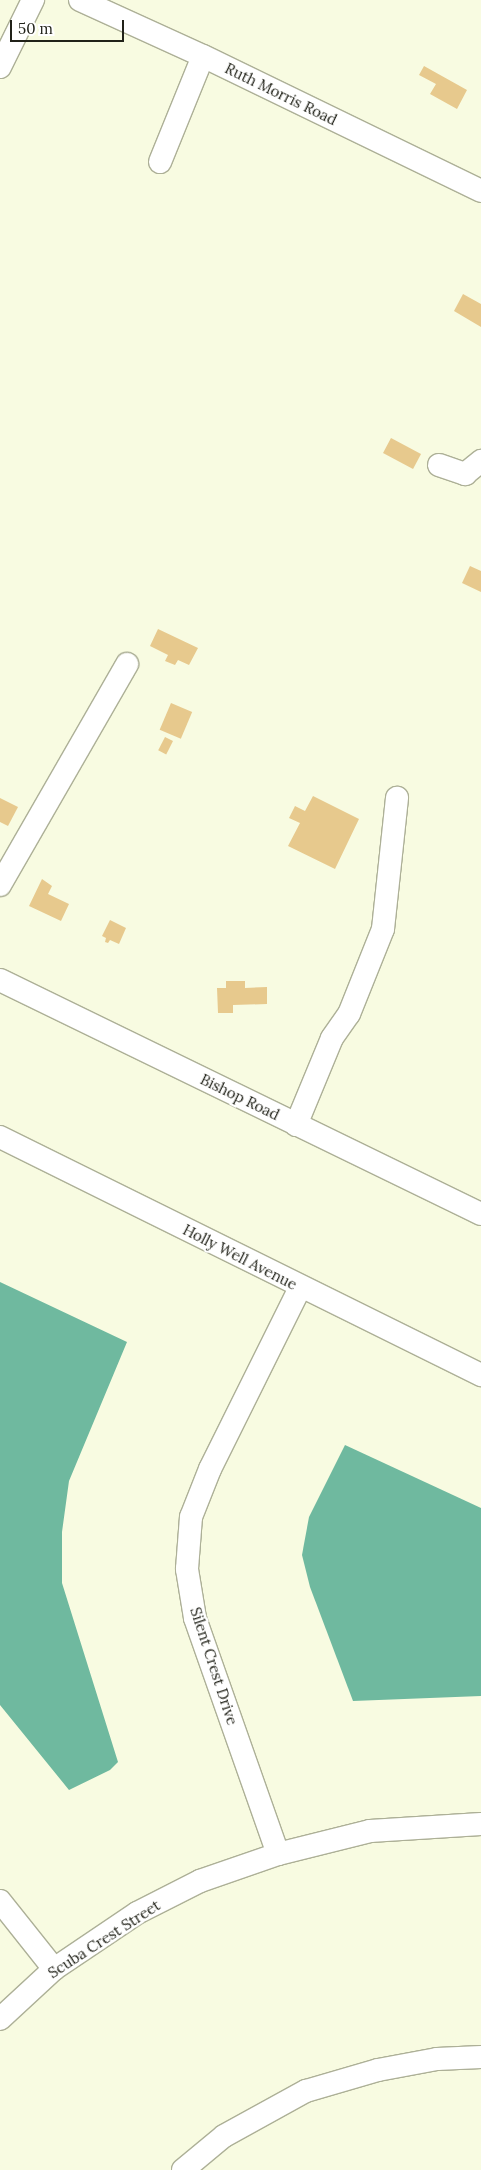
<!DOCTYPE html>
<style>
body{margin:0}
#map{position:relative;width:481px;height:2170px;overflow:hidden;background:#f8fbe1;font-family:Lora,serif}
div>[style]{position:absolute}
.water>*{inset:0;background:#6fb99f}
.building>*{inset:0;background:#e7c98d;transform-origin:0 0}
.roads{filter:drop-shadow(1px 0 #adb097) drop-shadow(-1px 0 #adb097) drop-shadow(0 1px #adb097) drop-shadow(0 -1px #adb097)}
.minor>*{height:22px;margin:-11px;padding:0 11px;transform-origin:11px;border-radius:11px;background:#fff}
span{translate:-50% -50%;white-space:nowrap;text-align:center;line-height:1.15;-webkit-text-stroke:4.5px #fff;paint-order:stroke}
.street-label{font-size:15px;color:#212219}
.scale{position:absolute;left:10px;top:20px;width:114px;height:22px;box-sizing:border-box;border:2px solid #212219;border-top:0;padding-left:6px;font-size:15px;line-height:18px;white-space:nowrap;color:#212219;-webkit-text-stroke:4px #fff;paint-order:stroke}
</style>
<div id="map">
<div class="water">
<div style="clip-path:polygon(0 1282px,127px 1342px,69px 1481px,62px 1532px,62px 1583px,118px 1762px,110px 1770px,69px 1790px,0 1705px)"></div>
<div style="clip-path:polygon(345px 1445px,481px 1508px,481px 1696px,353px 1701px,310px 1587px,302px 1555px,309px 1517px)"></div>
</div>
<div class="building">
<div style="clip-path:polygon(424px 66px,467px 90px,457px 109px,430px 94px,436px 84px,419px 75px)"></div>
<div style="clip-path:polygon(463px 294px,481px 304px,481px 327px,454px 311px)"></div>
<div style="left:391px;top:438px;width:34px;height:17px;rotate:28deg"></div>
<div style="clip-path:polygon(470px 566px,481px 571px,481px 592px,462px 583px)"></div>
<div style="clip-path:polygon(158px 629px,198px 648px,189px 665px,178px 660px,175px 665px,165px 661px,168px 655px,150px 646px)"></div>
<div style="left:171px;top:703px;width:23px;height:29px;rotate:23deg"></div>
<div style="left:165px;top:737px;width:9px;height:15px;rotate:27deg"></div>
<div style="clip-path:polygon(313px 796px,359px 819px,335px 869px,288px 846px,300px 823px,289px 818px,295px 806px,305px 811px)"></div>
<div style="clip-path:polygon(0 798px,18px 807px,8px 826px,0 822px)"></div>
<div style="clip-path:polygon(42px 879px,52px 886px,48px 894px,69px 904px,61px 921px,29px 906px)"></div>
<div style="clip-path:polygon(110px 920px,126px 928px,119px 944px,110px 940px,108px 943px,105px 942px,106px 938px,102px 936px)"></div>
<div style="clip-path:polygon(226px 981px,245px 981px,245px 988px,267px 987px,267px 1004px,233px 1005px,233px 1013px,218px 1013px,217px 988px,226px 988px)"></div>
</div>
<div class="roads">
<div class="minor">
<div style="left:80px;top:0;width:135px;rotate:24.5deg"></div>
<div style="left:203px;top:56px;width:309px;rotate:25.9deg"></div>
<div style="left:0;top:67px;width:75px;rotate:-63.8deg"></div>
<div style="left:160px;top:162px;width:114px;rotate:-67.9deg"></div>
<div style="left:439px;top:465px;width:28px;rotate:19deg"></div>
<div style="left:465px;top:474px;width:21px;rotate:-39deg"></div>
<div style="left:0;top:885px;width:255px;rotate:-60.1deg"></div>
<div style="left:0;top:980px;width:535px;rotate:25.94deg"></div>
<div style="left:296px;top:1125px;width:94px;rotate:-67.5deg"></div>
<div style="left:332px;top:1038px;width:29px;rotate:-55deg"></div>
<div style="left:349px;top:1014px;width:92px;rotate:-68.2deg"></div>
<div style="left:383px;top:929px;width:132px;rotate:-83.9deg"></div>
<div style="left:0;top:1137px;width:537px;rotate:26.33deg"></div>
<div style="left:278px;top:1854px;width:250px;rotate:-109.4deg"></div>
<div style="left:195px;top:1618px;width:50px;rotate:-99.3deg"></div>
<div style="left:187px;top:1569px;width:52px;rotate:-85.6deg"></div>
<div style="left:191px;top:1517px;width:52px;rotate:-68.4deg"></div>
<div style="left:210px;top:1469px;width:202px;rotate:-63.6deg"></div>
<div style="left:0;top:1901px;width:87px;rotate:51.5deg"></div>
<div style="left:0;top:2019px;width:74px;rotate:-42.8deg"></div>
<div style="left:54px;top:1969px;width:100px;rotate:-34deg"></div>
<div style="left:137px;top:1913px;width:71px;rotate:-26.9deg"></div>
<div style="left:200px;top:1881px;width:83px;rotate:-19.1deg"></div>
<div style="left:278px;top:1854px;width:95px;rotate:-14deg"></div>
<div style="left:370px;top:1831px;width:111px;rotate:-3.6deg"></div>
<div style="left:183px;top:2170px;width:53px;rotate:-39.7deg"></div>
<div style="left:224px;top:2136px;width:94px;rotate:-28.8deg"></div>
<div style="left:306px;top:2091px;width:75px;rotate:-16.3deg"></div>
<div style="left:378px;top:2070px;width:60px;rotate:-10.6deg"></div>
<div style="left:437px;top:2059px;width:44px;rotate:-2.6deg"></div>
</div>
</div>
<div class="street-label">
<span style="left:281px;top:94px;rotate:26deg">Ruth Morris Road</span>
<span style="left:240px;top:1097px;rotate:26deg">Bishop Road</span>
<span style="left:240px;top:1257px;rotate:27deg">Holly Well Avenue</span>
<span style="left:214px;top:1666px;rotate:72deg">Silent Crest Drive</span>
<span style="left:104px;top:1939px;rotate:-33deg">Scuba Crest Street</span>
</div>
<div class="scale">50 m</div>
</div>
